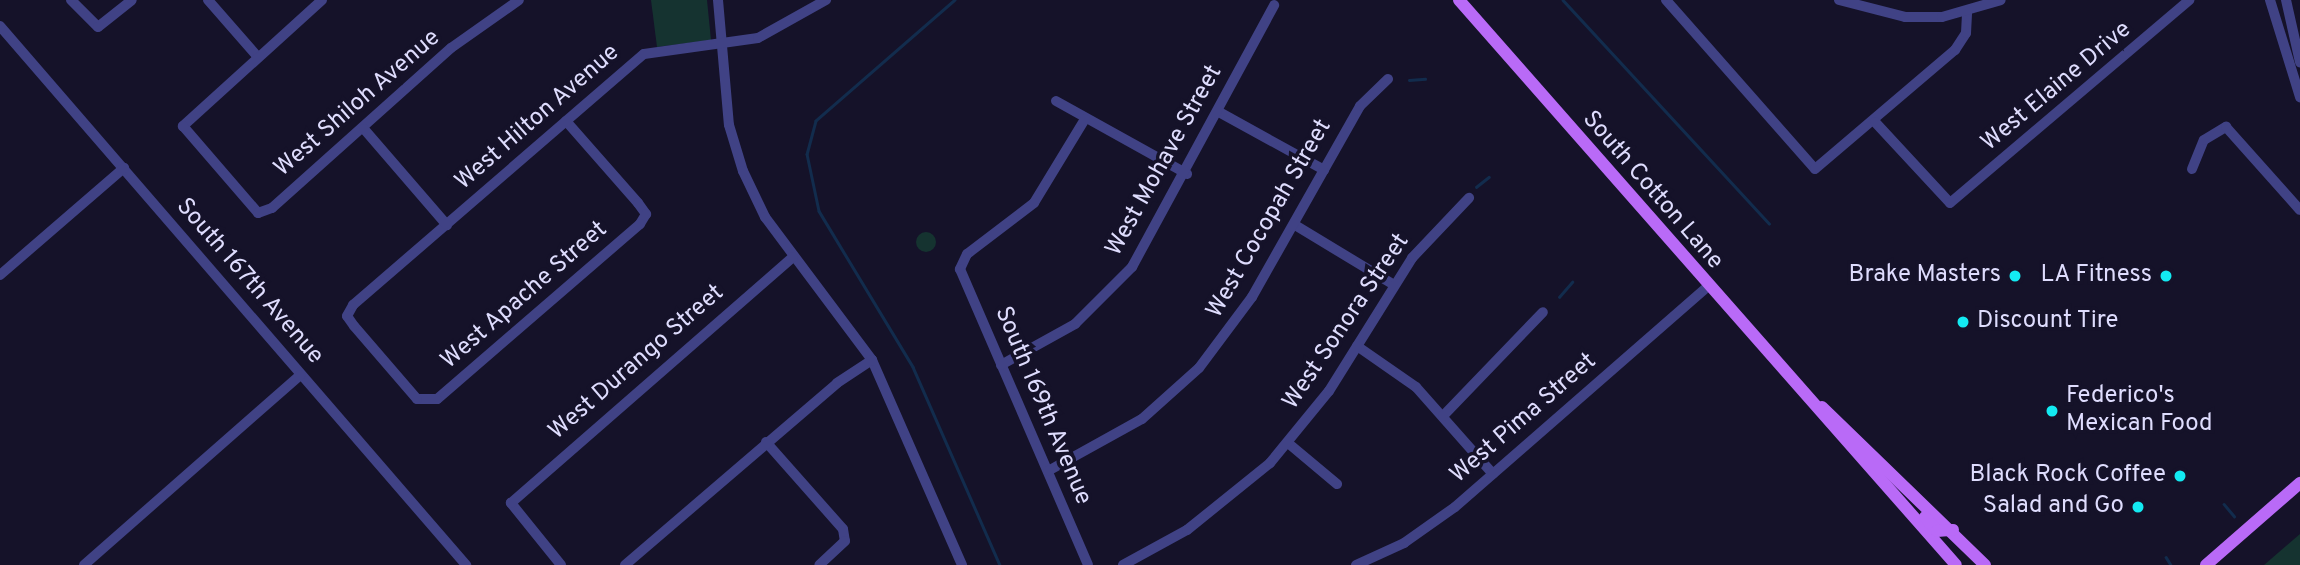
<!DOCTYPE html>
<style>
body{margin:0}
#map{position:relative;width:2300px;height:565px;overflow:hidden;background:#151229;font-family:Overpass,sans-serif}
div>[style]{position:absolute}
.green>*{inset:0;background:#153330}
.round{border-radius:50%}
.stream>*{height:2.5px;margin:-1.25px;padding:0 1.25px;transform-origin:1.25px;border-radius:1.25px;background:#122c4d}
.minor>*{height:10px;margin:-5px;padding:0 5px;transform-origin:5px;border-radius:5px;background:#404285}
.major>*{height:12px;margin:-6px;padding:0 6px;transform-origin:6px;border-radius:6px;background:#b96af7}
.dots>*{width:19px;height:19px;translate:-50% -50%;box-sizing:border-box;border:4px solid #151229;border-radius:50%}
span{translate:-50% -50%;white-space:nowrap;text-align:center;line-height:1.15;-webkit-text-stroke:7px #151229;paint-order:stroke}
.street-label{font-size:24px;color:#dedcfd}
.poi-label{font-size:24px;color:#dedcfd}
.right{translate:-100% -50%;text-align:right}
.left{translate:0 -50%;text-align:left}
</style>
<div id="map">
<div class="green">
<div style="clip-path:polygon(651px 0,707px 0,711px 40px,657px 47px)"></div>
<div class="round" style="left:916px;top:232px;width:20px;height:20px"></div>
<div style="clip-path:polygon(2300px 534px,2300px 565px,2264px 565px)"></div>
</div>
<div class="stream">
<div style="left:955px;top:0;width:184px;rotate:139deg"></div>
<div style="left:816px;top:121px;width:34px;rotate:105deg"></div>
<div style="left:807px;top:154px;width:58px;rotate:78.1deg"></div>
<div style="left:819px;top:211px;width:182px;rotate:58.9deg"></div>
<div style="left:913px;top:367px;width:216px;rotate:66.3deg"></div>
<div style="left:1563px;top:0;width:304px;rotate:47.3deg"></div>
<div style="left:1409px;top:80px;width:16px;rotate:-4deg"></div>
<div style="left:1476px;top:187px;width:16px;rotate:-38deg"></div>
<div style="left:1559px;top:297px;width:20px;rotate:-49deg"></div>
<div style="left:2224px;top:504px;width:16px;rotate:50deg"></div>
<div style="left:2166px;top:557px;width:9px;rotate:58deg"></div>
</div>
<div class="minor">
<div style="left:71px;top:0;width:38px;rotate:45deg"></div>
<div style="left:98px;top:27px;width:43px;rotate:-38.5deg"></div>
<div style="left:208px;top:0;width:74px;rotate:48.8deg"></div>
<div style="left:322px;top:0;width:188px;rotate:137.8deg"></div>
<div style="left:183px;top:126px;width:115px;rotate:49.2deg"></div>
<div style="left:258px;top:213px;width:15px;rotate:-20deg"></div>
<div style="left:272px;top:208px;width:240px;rotate:-41.8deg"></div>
<div style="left:451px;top:48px;width:83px;rotate:-35.2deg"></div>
<div style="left:718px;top:0;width:125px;rotate:85deg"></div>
<div style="left:729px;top:125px;width:48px;rotate:73.1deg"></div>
<div style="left:743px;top:171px;width:51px;rotate:64.4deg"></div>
<div style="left:765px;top:217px;width:179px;rotate:53.2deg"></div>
<div style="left:872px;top:360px;width:224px;rotate:66.3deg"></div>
<div style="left:1666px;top:0;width:225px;rotate:48.6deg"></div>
<div style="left:1815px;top:169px;width:184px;rotate:-40.4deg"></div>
<div style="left:1955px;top:50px;width:20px;rotate:-57deg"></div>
<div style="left:1966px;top:33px;width:20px;rotate:-87deg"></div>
<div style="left:1839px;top:0;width:68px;rotate:14.4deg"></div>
<div style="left:1905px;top:17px;width:37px"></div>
<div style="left:1942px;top:17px;width:61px;rotate:-16.1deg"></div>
<div style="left:2270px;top:0;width:102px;rotate:72.8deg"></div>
<div style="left:2286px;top:0;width:64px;rotate:77.3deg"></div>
<div style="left:0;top:26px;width:713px;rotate:49.15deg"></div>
<div style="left:1056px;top:101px;width:150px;rotate:29.1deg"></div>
<div style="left:1219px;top:112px;width:120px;rotate:28.9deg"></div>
<div style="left:1085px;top:119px;width:98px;rotate:121.3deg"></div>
<div style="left:1034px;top:203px;width:84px;rotate:142.7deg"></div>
<div style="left:967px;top:254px;width:17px;rotate:115deg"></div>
<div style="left:960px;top:269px;width:322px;rotate:66.6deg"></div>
<div style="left:566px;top:121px;width:109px;rotate:48.7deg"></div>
<div style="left:638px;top:203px;width:14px;rotate:54deg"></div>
<div style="left:646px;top:214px;width:12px;rotate:121deg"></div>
<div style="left:640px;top:224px;width:268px;rotate:139.2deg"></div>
<div style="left:437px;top:399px;width:20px;rotate:180deg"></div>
<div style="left:417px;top:399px;width:96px;rotate:-130.8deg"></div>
<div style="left:354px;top:326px;width:12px;rotate:-125deg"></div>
<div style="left:347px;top:316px;width:13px;rotate:-61deg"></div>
<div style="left:353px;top:305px;width:384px;rotate:-40.8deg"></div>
<div style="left:644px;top:54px;width:115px;rotate:-8deg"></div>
<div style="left:758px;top:38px;width:78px;rotate:-29.2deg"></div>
<div style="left:1875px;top:122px;width:110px;rotate:47.2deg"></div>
<div style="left:1950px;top:203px;width:314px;rotate:-40.3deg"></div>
<div style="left:364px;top:129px;width:127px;rotate:49.2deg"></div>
<div style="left:2192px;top:169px;width:31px;rotate:-68deg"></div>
<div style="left:2204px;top:140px;width:26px;rotate:-31deg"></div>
<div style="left:2226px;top:127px;width:111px;rotate:48.3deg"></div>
<div style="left:1295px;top:225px;width:116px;rotate:31.2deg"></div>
<div style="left:0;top:275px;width:164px;rotate:-40.8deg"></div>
<div style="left:1357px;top:346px;width:72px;rotate:34.8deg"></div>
<div style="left:1416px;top:387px;width:116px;rotate:48.5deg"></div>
<div style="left:1001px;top:365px;width:85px;rotate:-29deg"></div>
<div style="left:1075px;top:324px;width:81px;rotate:-45deg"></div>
<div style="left:1132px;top:267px;width:298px;rotate:-61.5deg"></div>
<div style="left:1443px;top:416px;width:144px;rotate:-46.1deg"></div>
<div style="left:766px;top:442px;width:116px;rotate:48.5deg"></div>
<div style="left:843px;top:529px;width:12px;rotate:81deg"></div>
<div style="left:845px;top:541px;width:35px;rotate:137deg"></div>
<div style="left:1288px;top:443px;width:64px;rotate:39.9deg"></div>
<div style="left:1048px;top:471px;width:107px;rotate:-29deg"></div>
<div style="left:1142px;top:419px;width:76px;rotate:-41.8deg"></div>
<div style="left:1199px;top:368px;width:89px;rotate:-53.3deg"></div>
<div style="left:1252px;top:297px;width:219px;rotate:-60.5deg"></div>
<div style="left:1360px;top:106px;width:39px;rotate:-44deg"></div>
<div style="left:84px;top:565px;width:288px;rotate:-41.3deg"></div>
<div style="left:561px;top:565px;width:80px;rotate:-128.9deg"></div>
<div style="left:511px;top:503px;width:374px;rotate:-41.1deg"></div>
<div style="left:625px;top:565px;width:279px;rotate:-40.6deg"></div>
<div style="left:837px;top:383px;width:42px;rotate:-33.3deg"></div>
<div style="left:1123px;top:565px;width:73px;rotate:-28.7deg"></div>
<div style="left:1187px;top:530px;width:107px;rotate:-38.9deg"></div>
<div style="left:1270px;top:463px;width:93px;rotate:-50.7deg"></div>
<div style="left:1329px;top:391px;width:157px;rotate:-58deg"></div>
<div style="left:1412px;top:258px;width:83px;rotate:-46.5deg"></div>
<div style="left:1356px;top:565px;width:53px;rotate:-24.6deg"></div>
<div style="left:1404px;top:543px;width:62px;rotate:-35.2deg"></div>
<div style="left:1455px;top:507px;width:335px;rotate:-41.1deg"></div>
</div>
<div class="major">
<div style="left:1459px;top:0;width:752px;rotate:48.66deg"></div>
<div style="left:1822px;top:407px;width:227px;rotate:44.1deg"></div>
<div style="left:1925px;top:517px;width:18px;rotate:49deg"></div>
<div style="left:1937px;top:531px;width:16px;rotate:-4deg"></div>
<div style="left:2206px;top:565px;width:125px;rotate:-41.1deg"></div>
</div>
<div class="dots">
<div style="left:2015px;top:276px;background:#13eaf2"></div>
<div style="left:2166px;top:276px;background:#13eaf2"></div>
<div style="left:1963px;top:322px;background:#13eaf2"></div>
<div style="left:2052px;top:411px;background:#13eaf2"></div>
<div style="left:2180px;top:476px;background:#13eaf2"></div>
<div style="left:2138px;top:507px;background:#13eaf2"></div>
</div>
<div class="street-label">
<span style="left:2057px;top:87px;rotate:-40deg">West Elaine Drive</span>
<span style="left:358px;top:104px;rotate:-41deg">West Shiloh Avenue</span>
<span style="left:538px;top:118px;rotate:-41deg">West Hilton Avenue</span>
<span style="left:1165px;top:161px;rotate:-61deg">West Mohave Street</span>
<span style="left:1652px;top:191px;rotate:49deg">South Cotton Lane</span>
<span style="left:1270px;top:219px;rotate:-60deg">West Cocopah Street</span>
<span style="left:249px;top:282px;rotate:49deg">South 167th Avenue</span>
<span style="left:525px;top:296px;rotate:-41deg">West Apache Street</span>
<span style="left:1347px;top:322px;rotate:-56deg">West Sonora Street</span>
<span style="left:637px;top:363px;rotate:-41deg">West Durango Street</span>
<span style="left:1042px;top:406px;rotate:67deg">South 169th Avenue</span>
<span style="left:1524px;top:419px;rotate:-41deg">West Pima Street</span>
</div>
<div class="poi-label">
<span class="right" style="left:2001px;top:276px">Brake Masters</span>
<span class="right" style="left:2152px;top:276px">LA Fitness</span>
<span class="left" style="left:1977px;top:322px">Discount Tire</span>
<span class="left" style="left:2066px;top:411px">Federico's<br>Mexican Food</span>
<span class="right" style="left:2166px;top:476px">Black Rock Coffee</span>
<span class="right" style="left:2124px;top:507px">Salad and Go</span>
</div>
</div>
